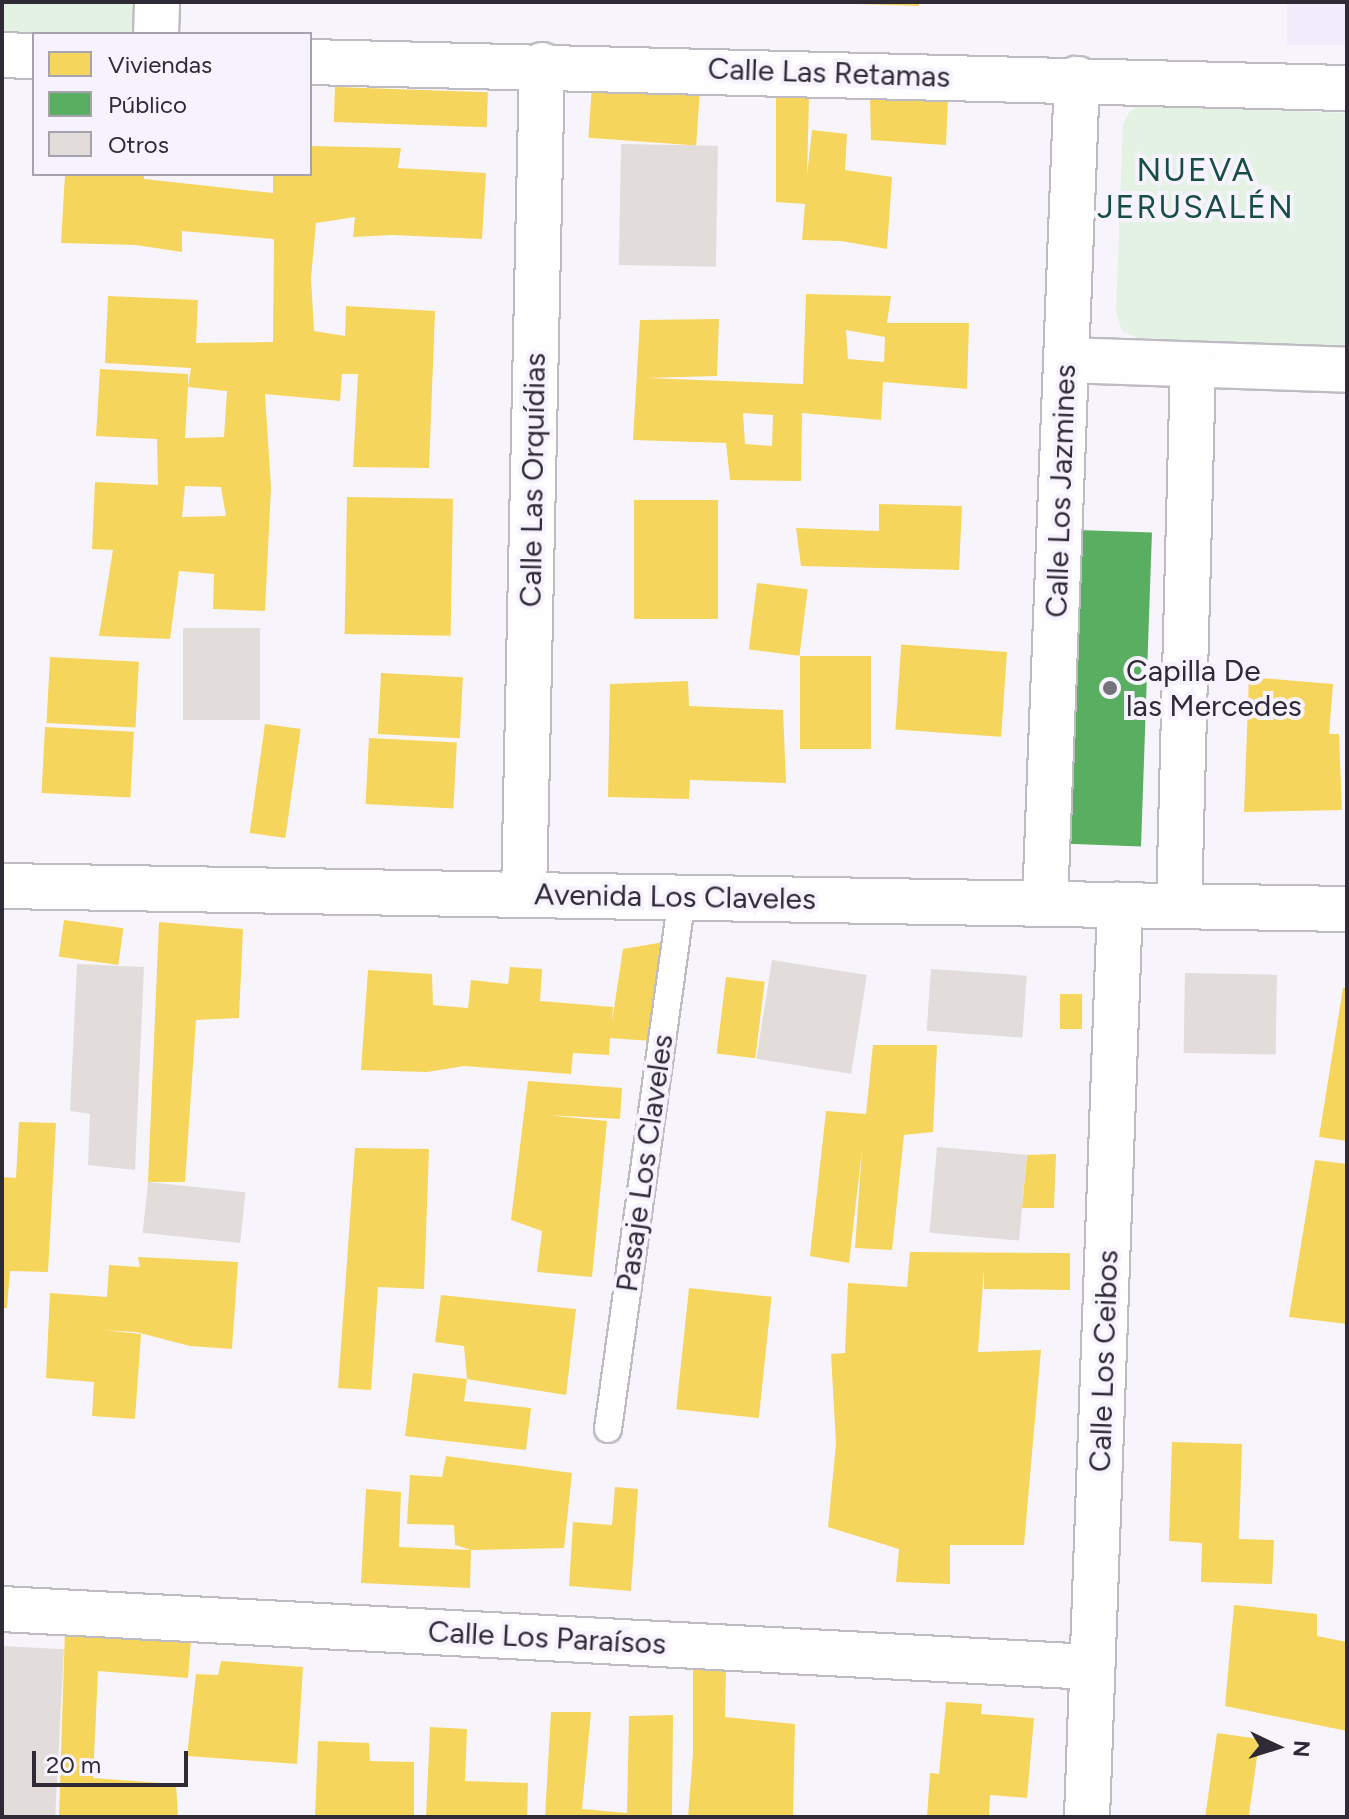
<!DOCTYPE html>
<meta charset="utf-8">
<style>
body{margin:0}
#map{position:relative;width:1349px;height:1819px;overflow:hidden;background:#f7f5fb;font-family:Figtree,sans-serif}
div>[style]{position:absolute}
.education>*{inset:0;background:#f1edfc;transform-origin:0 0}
.green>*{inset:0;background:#e4f2e4}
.homes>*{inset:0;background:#f6d55c;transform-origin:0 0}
.public>*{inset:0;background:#5aae61;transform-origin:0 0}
.building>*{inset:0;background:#e2dcdb;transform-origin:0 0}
.roads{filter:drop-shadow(2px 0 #bebbc3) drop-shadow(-2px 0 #bebbc3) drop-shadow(0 2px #bebbc3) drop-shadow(0 -2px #bebbc3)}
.lane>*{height:26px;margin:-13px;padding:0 13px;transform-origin:13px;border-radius:13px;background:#fefefe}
.street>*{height:44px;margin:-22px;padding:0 22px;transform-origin:22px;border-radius:22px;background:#fefefe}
.dots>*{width:22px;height:22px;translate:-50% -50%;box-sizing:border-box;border:4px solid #f6f2fe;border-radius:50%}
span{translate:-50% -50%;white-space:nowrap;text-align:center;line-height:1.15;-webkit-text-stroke:8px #f6f2fe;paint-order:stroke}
.street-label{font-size:30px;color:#2f2b36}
.poi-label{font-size:30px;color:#2f2b36}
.left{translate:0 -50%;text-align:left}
.neighbourhood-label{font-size:32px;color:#174e44;letter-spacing:2px}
.frame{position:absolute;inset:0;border:4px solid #2f2b36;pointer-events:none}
.legend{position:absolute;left:32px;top:32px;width:280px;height:144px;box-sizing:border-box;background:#f6f2fe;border:2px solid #a6a2ae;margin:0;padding:10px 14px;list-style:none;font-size:24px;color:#2f2b36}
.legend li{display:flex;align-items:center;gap:16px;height:40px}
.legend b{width:40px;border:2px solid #a6a2ae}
.north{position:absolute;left:1237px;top:1707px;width:80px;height:80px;-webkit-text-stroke:6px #f6f2fe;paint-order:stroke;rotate:94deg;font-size:22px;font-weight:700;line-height:32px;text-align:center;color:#2f2b36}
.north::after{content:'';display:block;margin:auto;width:28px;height:36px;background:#2f2b36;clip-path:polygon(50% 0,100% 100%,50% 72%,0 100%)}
.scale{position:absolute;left:32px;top:1751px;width:156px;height:36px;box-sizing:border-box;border:4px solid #2f2b36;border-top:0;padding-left:10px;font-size:24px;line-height:28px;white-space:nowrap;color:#2f2b36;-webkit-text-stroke:6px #f6f2fe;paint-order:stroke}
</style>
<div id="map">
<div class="education">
<div style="left:1287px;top:2px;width:60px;height:43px"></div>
</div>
<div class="green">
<div style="clip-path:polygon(2px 2px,139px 2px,135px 31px,128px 34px,2px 32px)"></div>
<div style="clip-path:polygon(1142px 105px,1347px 113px,1347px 347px,1140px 339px,1122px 331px,1116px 312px,1123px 123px,1130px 111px)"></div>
</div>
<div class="homes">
<div style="clip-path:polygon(794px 2px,919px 2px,919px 6px)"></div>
<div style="left:592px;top:86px;width:108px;height:52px;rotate:4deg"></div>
<div style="left:335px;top:87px;width:153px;height:35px;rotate:2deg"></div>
<div style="clip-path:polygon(776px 97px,809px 97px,807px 176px,812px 130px,847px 134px,845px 170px,892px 177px,887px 249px,841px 241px,802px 240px,805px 204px,776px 202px)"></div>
<div style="clip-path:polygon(870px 99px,948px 99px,946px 145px,871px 140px)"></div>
<div style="clip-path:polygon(evenodd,310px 146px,401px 148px,398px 168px,486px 173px,482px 239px,393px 235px,353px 237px,355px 217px,316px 223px,311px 278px,314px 331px,345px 336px,346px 306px,435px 311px,429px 468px,353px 467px,358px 374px,342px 374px,340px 401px,265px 394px,271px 488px,265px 611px,213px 609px,214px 574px,179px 571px,170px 639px,99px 636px,113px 550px,92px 549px,95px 482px,158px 485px,157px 439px,96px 436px,100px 369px,188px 374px,188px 387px,191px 368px,105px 363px,108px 296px,198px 300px,196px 343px,273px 342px,274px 239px,182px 231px,182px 252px,136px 245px,61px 243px,65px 174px,144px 174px,144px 179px,273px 193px,273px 174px,310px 174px,310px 146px,188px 387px,227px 391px,224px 437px,185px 438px,188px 387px,310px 146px,185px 486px,221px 487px,226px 516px,182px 517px,185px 486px)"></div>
<div style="clip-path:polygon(evenodd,806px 294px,891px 296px,887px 323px,969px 323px,967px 389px,883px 382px,881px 420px,802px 413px,801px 481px,730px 480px,726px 443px,633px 440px,640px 320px,719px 319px,717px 376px,646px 378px,803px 384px,806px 294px,846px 330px,885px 337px,884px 362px,848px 359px,846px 330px,806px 294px,743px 413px,773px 415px,772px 446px,745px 444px,743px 413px)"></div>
<div style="left:347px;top:497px;width:106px;height:137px;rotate:1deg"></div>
<div style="left:634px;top:500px;width:84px;height:119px"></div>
<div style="clip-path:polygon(879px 504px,962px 506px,959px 570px,801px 566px,796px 528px,879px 531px)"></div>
<div style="left:757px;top:583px;width:51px;height:67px;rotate:7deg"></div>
<div style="left:1007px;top:652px;width:85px;height:106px;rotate:94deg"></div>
<div style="left:800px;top:656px;width:71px;height:93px"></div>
<div style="left:50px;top:657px;width:89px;height:66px;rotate:3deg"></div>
<div style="left:381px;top:673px;width:82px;height:61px;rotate:3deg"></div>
<div style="clip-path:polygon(1249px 677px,1333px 684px,1329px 734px,1339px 734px,1342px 810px,1244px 812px)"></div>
<div style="clip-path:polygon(688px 681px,689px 706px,783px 710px,786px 783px,690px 780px,689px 799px,608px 797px,610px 684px)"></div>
<div style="left:265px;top:724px;width:36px;height:110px;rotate:8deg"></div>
<div style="left:45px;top:727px;width:89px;height:66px;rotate:3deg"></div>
<div style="left:369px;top:738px;width:88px;height:66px;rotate:3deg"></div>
<div style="left:64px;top:920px;width:60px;height:37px;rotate:8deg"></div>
<div style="clip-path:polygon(159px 922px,243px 929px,239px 1018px,196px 1020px,185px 1182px,148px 1182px)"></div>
<div style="clip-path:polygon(664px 942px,651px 1041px,610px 1038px,609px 1055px,573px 1053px,571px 1074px,464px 1066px,427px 1072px,361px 1070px,368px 970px,432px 974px,433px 1005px,468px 1008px,471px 980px,508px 984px,510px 967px,542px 969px,540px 1001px,613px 1007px,612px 1022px,623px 949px)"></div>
<div style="left:726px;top:977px;width:39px;height:77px;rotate:7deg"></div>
<div style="clip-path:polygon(1343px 988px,1347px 988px,1347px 1141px,1319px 1137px)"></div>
<div style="left:1060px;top:994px;width:22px;height:35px"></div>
<div style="clip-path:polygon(873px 1045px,937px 1045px,933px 1132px,904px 1135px,892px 1250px,855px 1248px,862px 1150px,849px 1263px,810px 1256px,826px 1111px,866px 1114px)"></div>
<div style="clip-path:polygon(528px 1081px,622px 1088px,620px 1119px,546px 1115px,607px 1121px,592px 1277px,537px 1272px,542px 1231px,511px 1220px)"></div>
<div style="clip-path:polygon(19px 1122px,56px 1123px,48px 1272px,10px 1271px,7px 1308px,2px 1308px,2px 1177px,16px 1178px)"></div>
<div style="clip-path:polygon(355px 1148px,429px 1149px,424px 1289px,378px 1287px,371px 1390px,338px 1388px)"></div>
<div style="clip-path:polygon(1056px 1154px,1054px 1208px,1022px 1208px,1027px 1155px)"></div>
<div style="clip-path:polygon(1315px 1160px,1347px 1164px,1347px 1324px,1289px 1317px)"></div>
<div style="clip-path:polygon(910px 1252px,1070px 1253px,1070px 1290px,984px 1289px,984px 1269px,978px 1352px,1041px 1350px,1024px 1545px,950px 1545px,950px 1584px,896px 1582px,899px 1549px,828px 1527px,836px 1444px,831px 1354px,845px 1353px,848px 1283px,907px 1287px)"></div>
<div style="clip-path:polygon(138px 1257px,238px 1262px,232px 1349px,190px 1346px,136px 1332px,103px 1330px,141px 1334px,135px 1419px,92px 1416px,94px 1382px,46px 1378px,50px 1293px,107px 1297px,109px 1265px,140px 1267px)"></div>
<div style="left:689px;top:1288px;width:83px;height:122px;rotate:6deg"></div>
<div style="clip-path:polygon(441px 1295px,576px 1309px,566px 1395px,467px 1379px,464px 1401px,531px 1408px,526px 1450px,405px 1436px,413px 1373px,467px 1379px,464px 1346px,435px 1342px)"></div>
<div style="clip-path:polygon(1172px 1442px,1242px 1444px,1239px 1539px,1274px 1540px,1272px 1584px,1201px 1582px,1202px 1543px,1169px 1541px)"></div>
<div style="clip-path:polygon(446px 1456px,572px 1473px,564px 1548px,471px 1550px,455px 1545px,454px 1525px,407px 1524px,410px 1475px,442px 1477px)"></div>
<div style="clip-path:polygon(615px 1487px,638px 1489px,631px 1591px,569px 1586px,573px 1522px,612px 1525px)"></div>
<div style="clip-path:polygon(366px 1489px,401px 1492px,399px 1547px,471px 1550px,470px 1588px,361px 1583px)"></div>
<div style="clip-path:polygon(1234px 1605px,1317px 1614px,1317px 1636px,1347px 1642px,1347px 1731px,1225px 1706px)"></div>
<div style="clip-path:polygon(65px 1629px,191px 1640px,188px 1678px,98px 1671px,93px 1778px,176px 1784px,178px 1817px,59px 1817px)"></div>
<div style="clip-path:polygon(221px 1661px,303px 1667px,297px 1764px,187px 1756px,196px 1674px,218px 1675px)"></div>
<div style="clip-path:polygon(693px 1669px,726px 1670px,725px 1717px,795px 1724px,793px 1817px,688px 1817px,693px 1753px)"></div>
<div style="clip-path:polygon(946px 1702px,982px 1704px,981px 1714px,1034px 1718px,1027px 1798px,990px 1795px,989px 1817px,927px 1817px,930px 1773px,939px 1774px)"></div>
<div style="clip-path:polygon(551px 1712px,591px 1712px,582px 1809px,627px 1813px,629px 1716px,673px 1715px,672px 1817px,545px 1817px)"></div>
<div style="clip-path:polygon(430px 1727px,467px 1729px,465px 1781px,528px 1783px,527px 1817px,426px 1817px)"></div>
<div style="left:1217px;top:1733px;width:43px;height:85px;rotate:8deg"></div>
<div style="clip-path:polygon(318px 1741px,369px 1743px,370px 1761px,414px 1762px,414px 1817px,315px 1817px)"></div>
</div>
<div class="public">
<div style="left:1078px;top:530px;width:74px;height:314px;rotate:2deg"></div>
</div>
<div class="building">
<div style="left:621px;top:144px;width:97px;height:121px;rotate:1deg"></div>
<div style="left:183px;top:628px;width:77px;height:92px"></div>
<div style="left:772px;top:960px;width:96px;height:100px;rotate:9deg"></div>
<div style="clip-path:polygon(77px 964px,144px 967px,135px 1170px,88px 1165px,90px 1114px,70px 1111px)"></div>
<div style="left:931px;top:969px;width:96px;height:62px;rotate:4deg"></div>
<div style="left:1185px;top:973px;width:92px;height:80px;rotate:1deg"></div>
<div style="left:937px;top:1147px;width:90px;height:86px;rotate:5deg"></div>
<div style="left:148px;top:1182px;width:98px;height:51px;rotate:6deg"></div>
<div style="left:2px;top:1646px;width:62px;height:170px;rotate:3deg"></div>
</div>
<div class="roads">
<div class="lane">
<div style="left:608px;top:1429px;width:537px;rotate:-82.08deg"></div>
</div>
<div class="street">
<div style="left:156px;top:34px;width:32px;rotate:-88deg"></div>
<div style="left:2px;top:55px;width:32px;rotate:2deg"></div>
<div style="left:310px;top:62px;width:1037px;rotate:1.44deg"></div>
<div style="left:1066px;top:360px;width:281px;rotate:2deg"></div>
<div style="left:2px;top:886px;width:1345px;rotate:0.98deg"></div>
<div style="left:524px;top:895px;width:830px;rotate:-88.76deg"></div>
<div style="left:1045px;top:903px;width:825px;rotate:-87.78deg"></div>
<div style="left:1179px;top:906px;width:541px;rotate:-88.52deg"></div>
<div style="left:2px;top:1609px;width:1092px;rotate:3.05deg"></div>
<div style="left:1087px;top:1817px;width:913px;rotate:-87.93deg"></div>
</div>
</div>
<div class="dots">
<div style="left:1110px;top:688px;background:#75727b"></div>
</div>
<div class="street-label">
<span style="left:829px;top:73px;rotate:2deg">Calle Las Retamas</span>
<span style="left:533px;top:480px;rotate:-89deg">Calle Las Orquídias</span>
<span style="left:1061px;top:491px;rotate:-88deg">Calle Los Jazmines</span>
<span style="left:675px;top:897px;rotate:1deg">Avenida Los Claveles</span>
<span style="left:645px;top:1163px;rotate:-82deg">Pasaje Los Claveles</span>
<span style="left:1104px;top:1361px;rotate:-88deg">Calle Los Ceibos</span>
<span style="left:547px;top:1638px;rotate:3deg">Calle Los Paraísos</span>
</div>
<div class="poi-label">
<span class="left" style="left:1126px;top:688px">Capilla De<br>las Mercedes</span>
</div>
<div class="neighbourhood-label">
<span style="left:1196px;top:189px">NUEVA<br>JERUSALÉN</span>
</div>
<div class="frame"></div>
<ul class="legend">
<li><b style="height:22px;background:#f6d55c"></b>Viviendas</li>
<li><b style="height:22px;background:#5aae61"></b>Público</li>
<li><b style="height:22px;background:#e2dcdb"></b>Otros</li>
</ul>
<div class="north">N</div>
<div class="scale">20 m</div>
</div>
